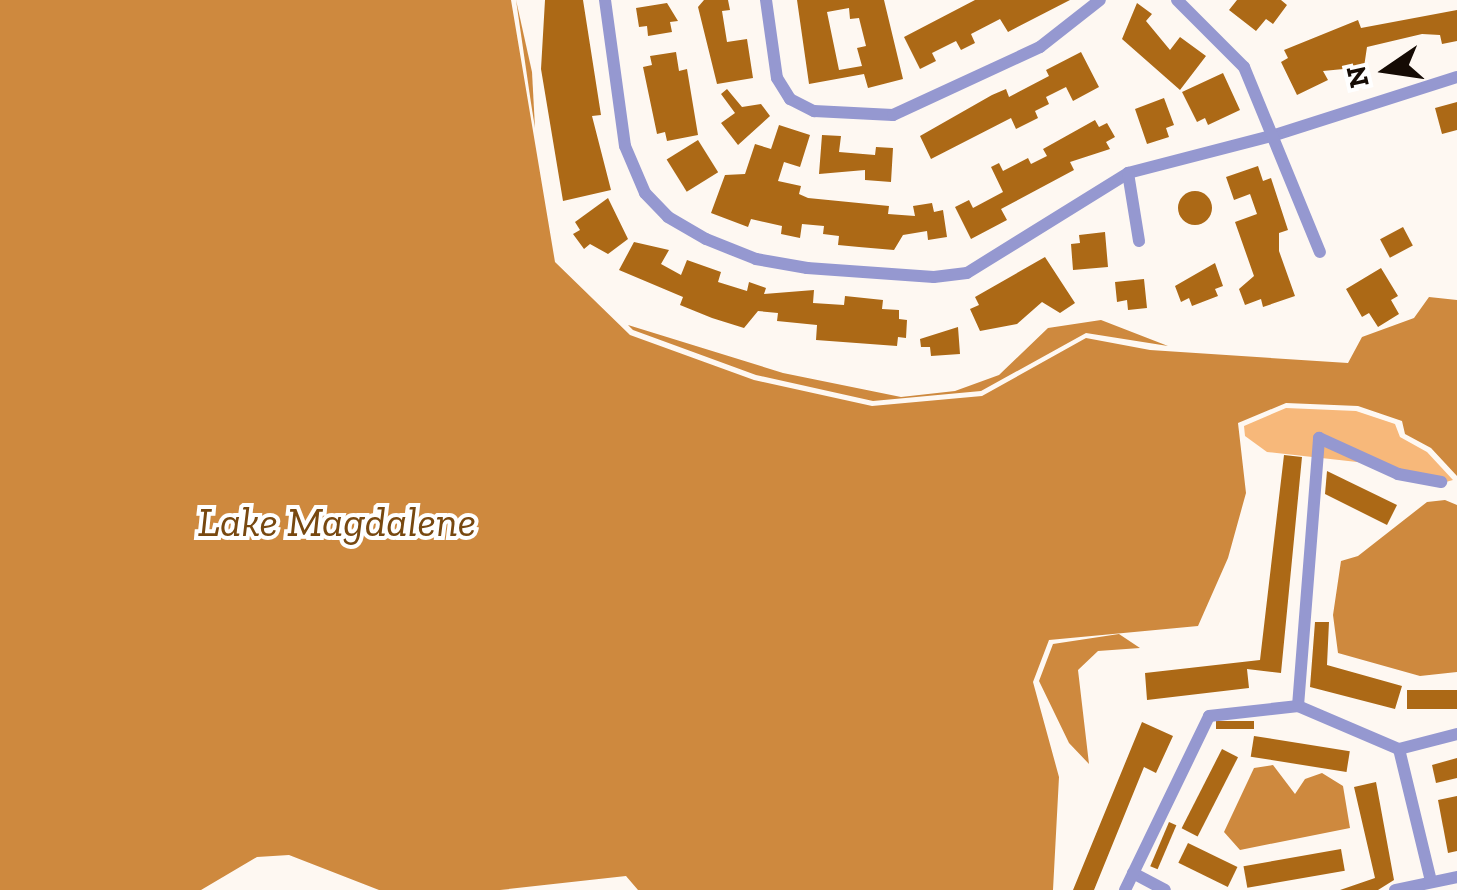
<!DOCTYPE html>
<style>
body{margin:0}
#map{position:relative;width:1457px;height:890px;overflow:hidden;background:#fef8f2;font-family:"Zilla Slab",serif}
div>[style]{position:absolute}
.green>*{inset:0;background:#f7b87a}
.water>*{inset:0;background:#ce893e}
.building>*{inset:0;background:#ac6916;transform-origin:0 0}
.round{border-radius:50%}
.street>*{height:12px;margin:-6px;padding:0 6px;transform-origin:6px;border-radius:6px;background:#9598d0}
span{translate:-50% -50%;white-space:nowrap;text-align:center;line-height:1.15;-webkit-text-stroke:8px #fff;paint-order:stroke}
.water-label{font-size:42px;color:#774810;font-style:italic}
.north{position:absolute;left:1337px;top:20px;width:100px;height:100px;-webkit-text-stroke:8px #fff;paint-order:stroke;rotate:257deg;font-size:28px;font-weight:700;line-height:40px;text-align:center;color:#150b04}
.north::after{content:'';display:block;margin:auto;width:35px;height:45px;background:#150b04;clip-path:polygon(50% 0,100% 100%,50% 72%,0 100%)}
</style>
<div id="map">
<div class="green">
<div style="clip-path:polygon(1286px 408px,1356px 411px,1395px 424px,1400px 437px,1427px 452px,1453px 480px,1435px 485px,1366px 463px,1267px 452px,1245px 436px,1244px 426px)"></div>
</div>
<div class="water">
<div style="clip-path:polygon(0 0,511px 0,555px 262px,630px 335px,754px 380px,872px 406px,982px 396px,1086px 338px,1150px 350px,1348px 363px,1362px 337px,1414px 318px,1429px 297px,1457px 300px,1457px 476px,1431px 448px,1405px 434px,1402px 421px,1358px 406px,1286px 403px,1238px 423px,1246px 493px,1228px 558px,1198px 626px,1049px 640px,1033px 682px,1059px 777px,1053px 890px,638px 890px,626px 876px,500px 890px,379px 890px,289px 855px,257px 857px,201px 890px,0 890px)"></div>
<div style="clip-path:polygon(516px 0,532px 72px,535px 128px,531px 103px)"></div>
<div style="clip-path:polygon(1101px 320px,1168px 346px,1086px 333px,981px 391px,873px 401px,756px 375px,633px 330px,628px 325px,783px 373px,901px 397px,955px 391px,999px 375px,1048px 328px)"></div>
<div style="clip-path:polygon(1445px 500px,1457px 505px,1457px 672px,1420px 676px,1338px 653px,1333px 615px,1341px 561px,1358px 556px,1427px 502px)"></div>
<div style="clip-path:polygon(1119px 634px,1140px 648px,1098px 651px,1078px 670px,1089px 764px,1069px 743px,1039px 681px,1053px 644px)"></div>
<div style="clip-path:polygon(1273px 765px,1295px 794px,1305px 779px,1322px 773px,1343px 786px,1350px 828px,1240px 850px,1224px 832px,1254px 768px)"></div>
</div>
<div class="building">
<div style="clip-path:polygon(545px 0,583px 0,601px 115px,592px 116px,611px 190px,563px 201px,541px 69px)"></div>
<div style="clip-path:polygon(704px 0,728px 0,730px 10px,722px 11px,727px 42px,747px 39px,753px 78px,717px 84px,698px 7px)"></div>
<div style="clip-path:polygon(evenodd,797px 0,884px 0,903px 79px,868px 88px,864px 74px,809px 84px,797px 0,849px 8px,850px 19px,859px 18px,866px 46px,857px 48px,862px 66px,839px 70px,827px 12px,849px 8px)"></div>
<div style="clip-path:polygon(975px 0,1070px 0,1008px 32px,1000px 19px,971px 34px,975px 43px,961px 50px,956px 41px,932px 53px,936px 61px,920px 69px,904px 37px)"></div>
<div style="clip-path:polygon(1237px 0,1281px 0,1287px 5px,1273px 24px,1266px 19px,1256px 31px,1229px 10px)"></div>
<div style="clip-path:polygon(667px 3px,678px 21px,670px 22px,672px 32px,648px 36px,647px 26px,639px 27px,636px 8px)"></div>
<div style="clip-path:polygon(1137px 3px,1152px 14px,1146px 21px,1170px 50px,1180px 37px,1206px 56px,1180px 90px,1122px 39px)"></div>
<div style="clip-path:polygon(1457px 10px,1457px 41px,1442px 44px,1440px 35px,1422px 34px,1367px 47px,1364px 67px,1323px 71px,1328px 80px,1297px 95px,1281px 62px,1288px 58px,1284px 50px,1358px 20px,1361px 28px)"></div>
<div style="clip-path:polygon(676px 52px,679px 71px,687px 69px,698px 135px,667px 141px,665px 132px,657px 134px,643px 67px,652px 65px,650px 56px)"></div>
<div style="clip-path:polygon(1081px 52px,1099px 87px,1073px 101px,1066px 87px,1046px 97px,1049px 104px,1035px 111px,1038px 118px,1016px 129px,1011px 118px,931px 159px,920px 136px,992px 95px,1006px 89px,1009px 97px,1049px 76px,1046px 70px)"></div>
<div style="clip-path:polygon(1223px 73px,1240px 110px,1208px 125px,1205px 118px,1197px 122px,1182px 92px)"></div>
<div style="clip-path:polygon(727px 89px,742px 107px,761px 104px,770px 116px,738px 145px,721px 123px,735px 113px,721px 94px)"></div>
<div style="clip-path:polygon(1164px 98px,1174px 125px,1166px 128px,1169px 137px,1147px 144px,1135px 109px)"></div>
<div style="clip-path:polygon(1457px 102px,1457px 130px,1442px 134px,1435px 108px)"></div>
<div style="clip-path:polygon(1095px 120px,1099px 127px,1107px 123px,1115px 137px,1106px 142px,1110px 149px,1070px 162px,1074px 170px,1001px 209px,1007px 220px,971px 239px,955px 207px,969px 200px,973px 208px,1003px 192px,991px 167px,999px 163px,1003px 171px,1028px 158px,1031px 164px,1047px 156px,1043px 149px)"></div>
<div style="clip-path:polygon(779px 125px,810px 135px,800px 167px,784px 162px,778px 181px,801px 186px,799px 194px,808px 198px,889px 206px,888px 214px,915px 216px,913px 206px,932px 203px,934px 212px,943px 210px,947px 237px,928px 240px,927px 231px,903px 235px,894px 250px,859px 247px,838px 245px,839px 236px,823px 234px,824px 226px,802px 224px,800px 238px,781px 234px,782px 226px,751px 219px,748px 227px,711px 213px,725px 175px,745px 174px,755px 144px,771px 149px)"></div>
<div style="clip-path:polygon(822px 135px,841px 136px,839px 152px,875px 155px,876px 147px,893px 148px,891px 182px,865px 180px,865px 170px,819px 174px)"></div>
<div style="left:698px;top:140px;width:38px;height:37px;rotate:58deg"></div>
<div style="clip-path:polygon(1258px 166px,1263px 181px,1271px 178px,1288px 230px,1279px 233px,1279px 251px,1295px 296px,1263px 307px,1261px 299px,1245px 305px,1239px 289px,1254px 276px,1235px 222px,1257px 214px,1250px 194px,1234px 200px,1226px 177px)"></div>
<div class="round" style="left:1178px;top:191px;width:34px;height:34px"></div>
<div style="clip-path:polygon(608px 198px,628px 239px,608px 254px,590px 244px,584px 249px,573px 234px,580px 230px,575px 222px)"></div>
<div style="left:1403px;top:227px;width:21px;height:26px;rotate:62deg"></div>
<div style="clip-path:polygon(1105px 232px,1108px 267px,1073px 270px,1071px 244px,1080px 243px,1079px 235px)"></div>
<div style="clip-path:polygon(634px 242px,669px 250px,661px 264px,681px 275px,687px 260px,721px 272px,718px 282px,747px 291px,749px 282px,766px 288px,764px 294px,814px 290px,813px 303px,844px 305px,845px 296px,883px 300px,882px 309px,899px 310px,899px 319px,907px 320px,906px 338px,898px 337px,897px 346px,816px 340px,817px 325px,777px 321px,778px 313px,758px 311px,744px 328px,712px 318px,680px 305px,683px 297px,619px 270px)"></div>
<div style="clip-path:polygon(1045px 257px,1075px 303px,1060px 313px,1042px 302px,1017px 324px,980px 331px,970px 309px,979px 305px,975px 297px)"></div>
<div style="clip-path:polygon(1215px 263px,1223px 286px,1215px 289px,1218px 296px,1192px 306px,1189px 298px,1181px 302px,1175px 286px)"></div>
<div style="clip-path:polygon(1381px 268px,1398px 296px,1391px 300px,1399px 314px,1378px 327px,1369px 313px,1362px 317px,1346px 289px)"></div>
<div style="clip-path:polygon(1144px 279px,1147px 308px,1128px 310px,1127px 300px,1117px 302px,1115px 282px)"></div>
<div style="clip-path:polygon(958px 327px,960px 354px,931px 356px,930px 347px,921px 347px,920px 339px)"></div>
<div style="clip-path:polygon(1284px 455px,1302px 457px,1281px 673px,1247px 669px,1249px 688px,1147px 700px,1145px 673px,1260px 660px)"></div>
<div style="clip-path:polygon(1327px 471px,1397px 505px,1387px 525px,1325px 494px)"></div>
<div style="clip-path:polygon(1315px 622px,1329px 622px,1327px 665px,1402px 686px,1395px 709px,1310px 687px)"></div>
<div style="left:1457px;top:690px;width:19px;height:50px;rotate:90deg"></div>
<div style="left:1254px;top:721px;width:8px;height:38px;rotate:90deg"></div>
<div style="clip-path:polygon(1142px 722px,1173px 736px,1156px 773px,1144px 767px,1094px 890px,1073px 890px)"></div>
<div style="left:1254px;top:736px;width:97px;height:21px;rotate:9deg"></div>
<div style="left:1222px;top:749px;width:18px;height:89px;rotate:27deg"></div>
<div style="clip-path:polygon(1457px 758px,1457px 778px,1436px 783px,1432px 765px)"></div>
<div style="clip-path:polygon(1376px 782px,1394px 880px,1378px 890px,1340px 890px,1375px 878px,1354px 787px)"></div>
<div style="clip-path:polygon(1457px 796px,1457px 851px,1448px 853px,1438px 800px)"></div>
<div style="left:1169px;top:822px;width:8px;height:48px;rotate:23deg"></div>
<div style="left:1188px;top:843px;width:55px;height:22px;rotate:26deg"></div>
<div style="left:1341px;top:849px;width:22px;height:99px;rotate:80deg"></div>
</div>
<div class="street">
<div style="left:605px;top:0;width:147px;rotate:82.2deg"></div>
<div style="left:625px;top:146px;width:51px;rotate:66.9deg"></div>
<div style="left:645px;top:193px;width:33px;rotate:46deg"></div>
<div style="left:668px;top:217px;width:44px;rotate:30.1deg"></div>
<div style="left:706px;top:239px;width:54px;rotate:21.8deg"></div>
<div style="left:756px;top:259px;width:52px;rotate:10deg"></div>
<div style="left:807px;top:268px;width:127px;rotate:4.1deg"></div>
<div style="left:934px;top:277px;width:33px;rotate:-7deg"></div>
<div style="left:967px;top:273px;width:190px;rotate:-31.8deg"></div>
<div style="left:1128px;top:173px;width:152px;rotate:-14.5deg"></div>
<div style="left:1275px;top:135px;width:191px;rotate:-17.7deg"></div>
<div style="left:766px;top:0;width:79px;rotate:82deg"></div>
<div style="left:777px;top:78px;width:25px;rotate:58deg"></div>
<div style="left:790px;top:99px;width:27px;rotate:27deg"></div>
<div style="left:814px;top:111px;width:79px;rotate:2.9deg"></div>
<div style="left:893px;top:115px;width:162px;rotate:-24.8deg"></div>
<div style="left:1040px;top:47px;width:76px;rotate:-38.1deg"></div>
<div style="left:1177px;top:0;width:95px;rotate:45deg"></div>
<div style="left:1244px;top:67px;width:200px;rotate:67.7deg"></div>
<div style="left:1128px;top:173px;width:69px;rotate:80.8deg"></div>
<div style="left:1298px;top:706px;width:269px;rotate:-85.5deg"></div>
<div style="left:1319px;top:438px;width:87px;rotate:24.5deg"></div>
<div style="left:1398px;top:474px;width:44px;rotate:10.5deg"></div>
<div style="left:1399px;top:749px;width:136px;rotate:76.4deg"></div>
<div style="left:1133px;top:873px;width:36px;rotate:28deg"></div>
<div style="left:1125px;top:890px;width:193px;rotate:-64.2deg"></div>
<div style="left:1209px;top:716px;width:90px;rotate:-6.4deg"></div>
<div style="left:1298px;top:706px;width:110px;rotate:23.1deg"></div>
<div style="left:1399px;top:749px;width:60px;rotate:-14.5deg"></div>
<div style="left:1395px;top:890px;width:63px;rotate:-11.8deg"></div>
</div>
<div class="water-label">
<span style="left:337px;top:522px">Lake Magdalene</span>
</div>
<div class="north">N</div>
</div>
